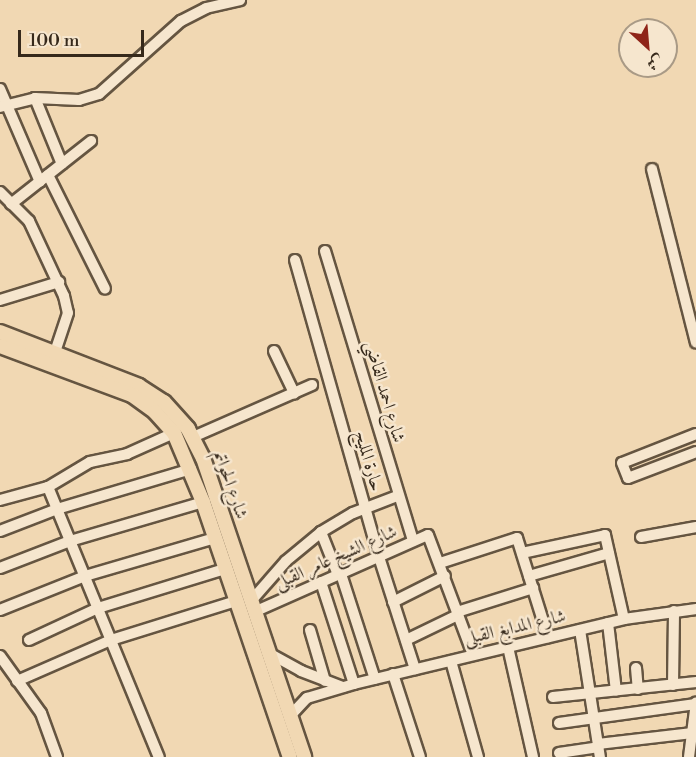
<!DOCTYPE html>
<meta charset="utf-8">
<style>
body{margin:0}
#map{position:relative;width:696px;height:757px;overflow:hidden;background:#f1d8b3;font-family:"Libre Bodoni",Amiri,serif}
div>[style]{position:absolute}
.roads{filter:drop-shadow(2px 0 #655541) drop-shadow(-2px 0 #655541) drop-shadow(0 2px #655541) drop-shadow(0 -2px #655541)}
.minor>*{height:10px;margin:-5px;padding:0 5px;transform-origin:5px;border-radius:5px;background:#f6e6ce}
.major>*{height:14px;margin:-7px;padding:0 7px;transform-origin:7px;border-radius:7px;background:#f1d8b3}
span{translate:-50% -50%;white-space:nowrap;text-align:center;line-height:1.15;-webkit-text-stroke:5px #f6e6ce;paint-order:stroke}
.street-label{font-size:18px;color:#36291b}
.north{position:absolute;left:618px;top:18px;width:60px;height:60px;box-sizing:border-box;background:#f6e6ce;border:2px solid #a99a86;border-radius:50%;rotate:154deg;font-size:16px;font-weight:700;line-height:24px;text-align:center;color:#36291b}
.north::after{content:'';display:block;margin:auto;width:21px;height:27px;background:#8f2418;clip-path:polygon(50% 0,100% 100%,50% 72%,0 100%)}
.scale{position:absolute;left:18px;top:30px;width:126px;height:27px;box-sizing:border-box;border:3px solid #36291b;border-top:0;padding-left:8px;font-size:18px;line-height:21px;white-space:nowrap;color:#36291b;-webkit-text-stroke:4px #f6e6ce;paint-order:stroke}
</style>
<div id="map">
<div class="roads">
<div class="minor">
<div style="left:0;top:89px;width:101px;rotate:66.7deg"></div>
<div style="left:35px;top:98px;width:71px;rotate:67.8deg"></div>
<div style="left:0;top:107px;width:36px;rotate:-14deg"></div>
<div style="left:35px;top:98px;width:44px;rotate:2.6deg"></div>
<div style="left:79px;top:100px;width:21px;rotate:-17deg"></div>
<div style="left:99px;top:94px;width:110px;rotate:-41.7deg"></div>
<div style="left:181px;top:21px;width:28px;rotate:-27deg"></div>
<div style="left:206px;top:8px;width:35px;rotate:-13deg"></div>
<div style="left:652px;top:169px;width:179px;rotate:75.8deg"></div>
<div style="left:48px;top:175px;width:127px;rotate:63.4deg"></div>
<div style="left:0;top:192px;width:41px;rotate:45deg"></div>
<div style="left:29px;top:221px;width:83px;rotate:65deg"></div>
<div style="left:64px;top:296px;width:17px;rotate:77deg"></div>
<div style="left:68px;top:313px;width:41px;rotate:108.4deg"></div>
<div style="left:11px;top:204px;width:102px;rotate:-38.2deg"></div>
<div style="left:325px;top:251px;width:303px;rotate:73.1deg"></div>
<div style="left:295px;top:260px;width:309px;rotate:74.2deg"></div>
<div style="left:379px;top:557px;width:118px;rotate:72.2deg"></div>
<div style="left:0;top:300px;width:62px;rotate:-17deg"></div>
<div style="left:274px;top:351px;width:47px;rotate:64.5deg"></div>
<div style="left:696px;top:434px;width:79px;rotate:158.6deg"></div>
<div style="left:622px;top:463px;width:16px;rotate:68deg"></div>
<div style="left:628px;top:478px;width:73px;rotate:-20.9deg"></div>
<div style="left:193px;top:437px;width:130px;rotate:-23.6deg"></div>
<div style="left:48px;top:487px;width:292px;rotate:67.7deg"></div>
<div style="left:0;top:500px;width:50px;rotate:-15.2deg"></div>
<div style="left:48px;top:487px;width:49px;rotate:-30.8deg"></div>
<div style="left:90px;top:462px;width:38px;rotate:-12deg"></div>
<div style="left:127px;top:454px;width:51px;rotate:-24.1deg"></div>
<div style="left:0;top:531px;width:61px;rotate:-21.1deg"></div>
<div style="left:57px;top:509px;width:140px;rotate:-16.6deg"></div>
<div style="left:321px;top:532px;width:46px;rotate:68.4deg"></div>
<div style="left:641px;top:537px;width:56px;rotate:-10.3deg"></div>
<div style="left:522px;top:553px;width:85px;rotate:-12.2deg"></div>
<div style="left:605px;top:535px;width:86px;rotate:77.3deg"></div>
<div style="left:440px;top:563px;width:81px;rotate:-18deg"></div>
<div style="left:517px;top:538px;width:104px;rotate:72.6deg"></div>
<div style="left:0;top:568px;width:75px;rotate:-21.1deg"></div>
<div style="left:70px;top:541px;width:139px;rotate:-16.3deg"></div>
<div style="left:341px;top:574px;width:110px;rotate:72.1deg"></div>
<div style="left:529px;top:576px;width:83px;rotate:-16deg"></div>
<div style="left:321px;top:582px;width:107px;rotate:72.1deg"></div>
<div style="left:251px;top:601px;width:53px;rotate:-48.8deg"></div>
<div style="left:286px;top:561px;width:45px;rotate:-39.6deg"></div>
<div style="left:321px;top:532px;width:37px;rotate:-31deg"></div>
<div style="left:353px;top:513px;width:47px;rotate:-21.1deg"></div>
<div style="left:393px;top:602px;width:58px;rotate:-26.6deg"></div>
<div style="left:0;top:610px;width:92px;rotate:-21.8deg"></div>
<div style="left:85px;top:576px;width:135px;rotate:-16.3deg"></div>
<div style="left:254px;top:612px;width:190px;rotate:-23.9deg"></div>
<div style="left:428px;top:535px;width:128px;rotate:69.4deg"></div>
<div style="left:457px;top:612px;width:80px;rotate:-17.5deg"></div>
<div style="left:608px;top:623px;width:68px;rotate:83.3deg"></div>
<div style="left:310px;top:630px;width:53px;rotate:73.6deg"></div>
<div style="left:580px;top:630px;width:129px;rotate:81.1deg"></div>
<div style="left:29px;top:640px;width:76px;rotate:-24.9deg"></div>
<div style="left:98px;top:608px;width:133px;rotate:-17.1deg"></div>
<div style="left:406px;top:640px;width:58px;rotate:-25.7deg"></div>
<div style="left:508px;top:647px;width:113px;rotate:77.2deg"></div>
<div style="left:267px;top:652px;width:39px;rotate:29deg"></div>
<div style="left:301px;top:671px;width:45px;rotate:20.9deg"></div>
<div style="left:0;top:656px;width:70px;rotate:54.3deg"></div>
<div style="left:41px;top:713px;width:47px;rotate:70deg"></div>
<div style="left:451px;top:661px;width:100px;rotate:74.3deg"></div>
<div style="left:636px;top:668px;width:21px;rotate:85deg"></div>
<div style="left:393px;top:674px;width:87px;rotate:72deg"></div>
<div style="left:17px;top:681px;width:103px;rotate:-23.6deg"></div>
<div style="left:111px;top:640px;width:131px;rotate:-17.3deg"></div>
<div style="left:673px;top:685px;width:74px;rotate:-89.2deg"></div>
<div style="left:553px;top:697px;width:144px;rotate:-6deg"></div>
<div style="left:290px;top:716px;width:25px;rotate:-47deg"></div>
<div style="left:307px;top:698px;width:49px;rotate:-16.6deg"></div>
<div style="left:354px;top:684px;width:278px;rotate:-13.5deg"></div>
<div style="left:624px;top:619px;width:73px;rotate:-7.9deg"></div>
<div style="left:559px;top:723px;width:138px;rotate:-7.9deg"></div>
<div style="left:598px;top:744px;width:95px;rotate:-6.7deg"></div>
<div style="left:559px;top:753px;width:40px;rotate:-8.5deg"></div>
<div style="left:689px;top:757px;width:55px;rotate:-82.7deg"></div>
</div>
<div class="major">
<div style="left:0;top:332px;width:149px;rotate:21.2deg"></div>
<div style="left:139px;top:386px;width:30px;rotate:33deg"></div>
<div style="left:164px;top:402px;width:36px;rotate:48deg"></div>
<div style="left:188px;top:429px;width:33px;rotate:63deg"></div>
<div style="left:203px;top:458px;width:316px;rotate:71.3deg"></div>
<div style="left:0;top:346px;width:141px;rotate:20.4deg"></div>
<div style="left:132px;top:395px;width:29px;rotate:36deg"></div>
<div style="left:155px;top:412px;width:28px;rotate:48deg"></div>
<div style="left:174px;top:433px;width:75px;rotate:67.2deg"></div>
<div style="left:203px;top:502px;width:269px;rotate:71.2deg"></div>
</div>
</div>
<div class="street-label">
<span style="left:384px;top:392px;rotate:74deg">شارع احمد القاضي</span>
<span style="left:368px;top:461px;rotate:74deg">حارة المليح</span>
<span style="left:230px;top:485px;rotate:71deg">شارع الحواتم</span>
<span style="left:336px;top:558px;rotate:-24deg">شارع الشيخ عامر القبلى</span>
<span style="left:515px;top:628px;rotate:-13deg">شارع المدابغ القبلى</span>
</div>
<div class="north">ش</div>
<div class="scale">100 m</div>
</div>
